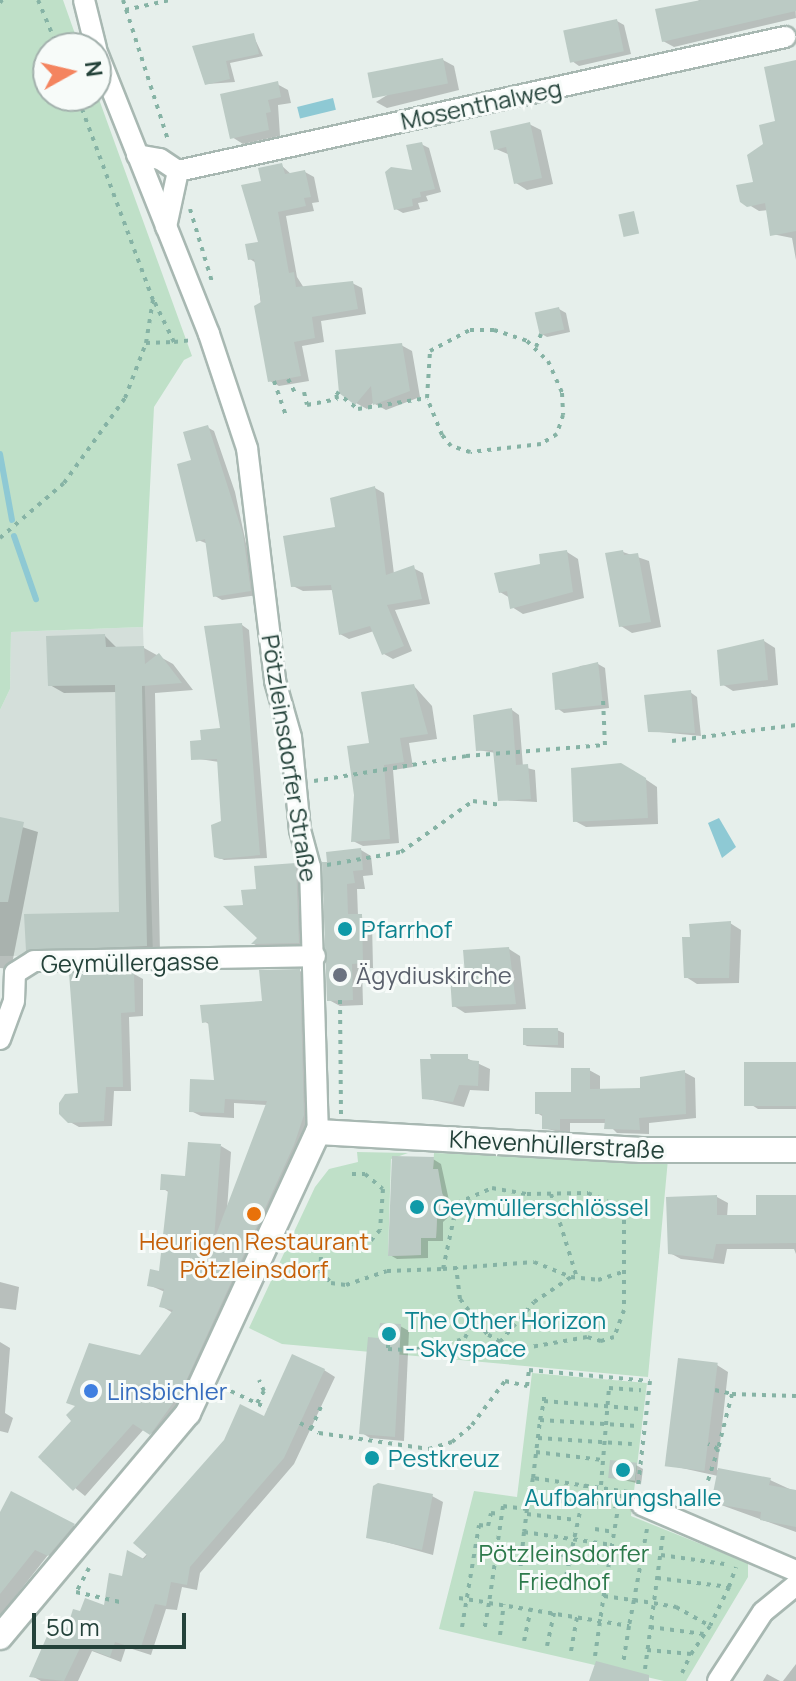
<!DOCTYPE html>
<meta charset="utf-8">
<style>
body{margin:0}
#map{position:relative;width:796px;height:1681px;overflow:hidden;background:#e6efeb;font-family:Manrope,sans-serif}
div>[style]{position:absolute}
.built>*{inset:0;background:#d4dfda}
.green>*{inset:0;background:#bfe0c8}
.water>*{inset:0;background:#8ec9d4;transform-origin:0 0}
.shadow>*{inset:0;background:#0003}
.stream>*{height:6px;margin:-3px;padding:0 3px;transform-origin:3px;border-radius:3px;background:#8ec9d4}
.building>*{inset:0;background:#bbcac4;transform-origin:0 0}
.path>*{height:4px;margin-top:-2px;transform-origin:0;background:repeating-linear-gradient(90deg,#86b3a5 0 4px,transparent 0 10px)}
.roads{filter:drop-shadow(2px 0 #a8b8b2) drop-shadow(-2px 0 #a8b8b2) drop-shadow(0 2px #a8b8b2) drop-shadow(0 -2px #a8b8b2)}
.minor>*{height:20px;margin:-10px;padding:0 10px;transform-origin:10px;border-radius:10px;background:#fff}
.tertiary>*{height:24px;margin:-12px;padding:0 12px;transform-origin:12px;border-radius:12px;background:#fff}
.dots>*{width:22px;height:22px;translate:-50% -50%;box-sizing:border-box;border:4px solid #f7fbf9;border-radius:50%}
span{translate:-50% -50%;white-space:nowrap;text-align:center;line-height:1.15;-webkit-text-stroke:6px #f7fbf9;paint-order:stroke}
.street-label{font-size:24px;color:#24423a}
.culture-label{font-size:24px;color:#0d838f}
.left{translate:0 -50%;text-align:left}
.worship-label{font-size:24px;color:#5b616d}
.food-label{font-size:24px;color:#c56008}
.shop-label{font-size:24px;color:#366cbe}
.park-label{font-size:24px;color:#2d7a4b}
.north{position:absolute;left:32px;top:32px;width:80px;height:80px;box-sizing:border-box;background:#f7fbf9;border:2px solid #a3b1ad;border-radius:50%;rotate:82deg;font-size:22px;font-weight:700;line-height:32px;text-align:center;color:#24423a}
.north::after{content:'';display:block;margin:auto;width:28px;height:36px;background:#f4845f;clip-path:polygon(50% 0,100% 100%,50% 72%,0 100%)}
.scale{position:absolute;left:32px;top:1613px;width:154px;height:36px;box-sizing:border-box;border:4px solid #24423a;border-top:0;padding-left:10px;font-size:24px;line-height:28px;white-space:nowrap;color:#24423a;-webkit-text-stroke:6px #f7fbf9;paint-order:stroke}
</style>
<div id="map">
<div class="built">
<div style="clip-path:polygon(143px 627px,153px 955px,0 956px,0 710px,10px 689px,11px 632px)"></div>
</div>
<div class="green">
<div style="clip-path:polygon(0 0,63px 0,80px 48px,48px 48px,48px 96px,96px 96px,96px 91px,192px 356px,184px 360px,154px 407px,143px 627px,11px 632px,10px 689px,0 710px)"></div>
<div style="clip-path:polygon(357px 1152px,408px 1153px,391px 1159px,388px 1256px,421px 1255px,421px 1238px,436px 1238px,437px 1218px,446px 1199px,439px 1189px,438px 1169px,433px 1169px,434px 1153px,668px 1159px,648px 1377px,282px 1344px,249px 1328px,315px 1187px,329px 1169px,358px 1162px)"></div>
<div style="clip-path:polygon(532px 1373px,647px 1383px,631px 1516px,748px 1563px,748px 1577px,686px 1681px,664px 1681px,439px 1629px,474px 1491px,517px 1497px)"></div>
</div>
<div class="water">
<div style="left:333px;top:98px;width:12px;height:37px;rotate:76deg"></div>
<div style="clip-path:polygon(719px 818px,736px 847px,722px 858px,708px 823px)"></div>
</div>
<div class="shadow">
<div style="clip-path:polygon(699px 0,795px 0,796px 18px,674px 47px,663px 41px)"></div>
<div style="clip-path:polygon(617px 21px,624px 25px,631px 54px,579px 66px,572px 61px)"></div>
<div style="clip-path:polygon(253px 35px,263px 56px,230px 63px,235px 82px,207px 84px,194px 48px)"></div>
<div style="clip-path:polygon(443px 60px,454px 66px,459px 90px,387px 108px,376px 102px)"></div>
<div style="clip-path:polygon(796px 64px,796px 260px,792px 238px,772px 234px,768px 210px,759px 211px,741px 200px,755px 184px)"></div>
<div style="clip-path:polygon(277px 84px,288px 90px,291px 103px,278px 105px,280px 136px,243px 144px,232px 137px)"></div>
<div style="clip-path:polygon(529px 124px,541px 130px,553px 184px,527px 190px,516px 183px,510px 155px,496px 149px)"></div>
<div style="clip-path:polygon(421px 144px,429px 148px,441px 192px,426px 196px,428px 201px,418px 203px,420px 209px,403px 213px,396px 209px,414px 173px)"></div>
<div style="clip-path:polygon(282px 166px,292px 175px,305px 172px,314px 177px,319px 202px,312px 203px,314px 211px,286px 216px,297px 277px,304px 288px,352px 283px,362px 288px,366px 314px,321px 321px,324px 342px,302px 346px,309px 381px,279px 386px,270px 381px,256px 263px,250px 259px,261px 243px,263px 182px)"></div>
<div style="clip-path:polygon(559px 309px,566px 313px,570px 332px,547px 337px,540px 333px)"></div>
<div style="clip-path:polygon(401px 345px,412px 351px,420px 397px,386px 410px,373px 403px,367px 409px,356px 403px)"></div>
<div style="clip-path:polygon(207px 427px,214px 431px,235px 492px,257px 595px,222px 600px,215px 596px,208px 544px,198px 540px,194px 461px)"></div>
<div style="clip-path:polygon(375px 488px,384px 493px,394px 574px,413px 568px,423px 573px,430px 604px,395px 610px,412px 651px,393px 659px,384px 654px,374px 631px,349px 639px,340px 634px,334px 590px,303px 591px,293px 586px)"></div>
<div style="clip-path:polygon(567px 552px,578px 559px,584px 598px,523px 614px,512px 607px,510px 598px,500px 592px)"></div>
<div style="clip-path:polygon(623px 552px,649px 561px,661px 627px,632px 633px,621px 626px)"></div>
<div style="clip-path:polygon(242px 625px,249px 630px,267px 858px,224px 860px,216px 856px,224px 823px,219px 762px,193px 758px,222px 730px)"></div>
<div style="clip-path:polygon(105px 636px,118px 649px,144px 648px,173px 664px,193px 690px,155px 693px,160px 953px,41px 958px,28px 950px,121px 914px,117px 692px,64px 693px,50px 685px)"></div>
<div style="clip-path:polygon(764px 641px,775px 648px,778px 685px,733px 691px,722px 684px)"></div>
<div style="clip-path:polygon(598px 664px,605px 668px,609px 708px,564px 713px,557px 708px,580px 666px)"></div>
<div style="clip-path:polygon(414px 686px,432px 706px,437px 739px,409px 743px,413px 767px,393px 770px,399px 843px,363px 846px,353px 841px,372px 745px)"></div>
<div style="clip-path:polygon(690px 692px,697px 697px,701px 736px,649px 731px)"></div>
<div style="clip-path:polygon(512px 710px,519px 715px,523px 767px,535px 770px,537px 802px,499px 800px,496px 753px,478px 750px)"></div>
<div style="clip-path:polygon(632px 770px,657px 787px,658px 824px,586px 827px,575px 821px)"></div>
<div style="clip-path:polygon(0 820px,38px 832px,11px 969px,0 968px)"></div>
<div style="clip-path:polygon(361px 850px,371px 856px,373px 875px,363px 876px,365px 889px,357px 889px,358px 916px,372px 922px,373px 968px,362px 968px,363px 1005px,340px 1006px,329px 1000px,324px 864px)"></div>
<div style="clip-path:polygon(295px 865px,305px 871px,308px 948px,263px 949px,254px 944px,259px 938px,245px 906px)"></div>
<div style="clip-path:polygon(730px 923px,741px 930px,739px 983px,697px 984px,686px 977px,692px 939px)"></div>
<div style="clip-path:polygon(509px 949px,520px 956px,526px 1009px,465px 1013px,454px 1006px,467px 977px)"></div>
<div style="clip-path:polygon(300px 971px,310px 977px,314px 1121px,191px 1398px,161px 1439px,144px 1429px,85px 1496px,42px 1461px,74px 1421px,140px 1358px,173px 1313px,161px 1306px,165px 1292px,149px 1285px,161px 1273px,170px 1193px,162px 1188px,187px 1178px,221px 1146px,231px 1152px,227px 1210px,267px 1105px,234px 1103px,234px 1118px,201px 1116px,191px 1111px,216px 1082px,210px 1025px,204px 1021px,264px 1003px)"></div>
<div style="clip-path:polygon(134px 974px,143px 979px,143px 1016px,129px 1017px,131px 1091px,114px 1091px,112px 1126px,79px 1127px,70px 1122px)"></div>
<div style="clip-path:polygon(557px 1030px,564px 1033px,564px 1048px,525px 1046px)"></div>
<div style="clip-path:polygon(462px 1056px,490px 1069px,489px 1091px,470px 1090px,464px 1107px,424px 1098px)"></div>
<div style="clip-path:polygon(796px 1064px,796px 1109px,758px 1109px,747px 1102px)"></div>
<div style="clip-path:polygon(589px 1070px,600px 1076px,600px 1091px,642px 1090px,684px 1072px,695px 1078px,696px 1118px,649px 1123px,649px 1134px,617px 1133px,607px 1123px,570px 1123px,570px 1135px,544px 1128px,544px 1117px,537px 1113px,573px 1094px)"></div>
<div style="clip-path:polygon(433px 1159px,441px 1164px,452px 1214px,443px 1222px,443px 1241px,428px 1241px,428px 1258px,397px 1259px,390px 1255px)"></div>
<div style="clip-path:polygon(717px 1197px,728px 1203px,727px 1217px,759px 1217px,796px 1197px,796px 1254px,794px 1249px,727px 1249px,724px 1264px,681px 1259px,670px 1253px)"></div>
<div style="clip-path:polygon(0 1282px,19px 1287px,16px 1310px,0 1308px)"></div>
<div style="clip-path:polygon(400px 1326px,409px 1331px,404px 1441px,370px 1438px,362px 1433px,380px 1340px)"></div>
<div style="clip-path:polygon(0 1342px,10px 1348px,5px 1413px,13px 1418px,8px 1433px,0 1431px)"></div>
<div style="clip-path:polygon(717px 1365px,728px 1372px,717px 1470px,770px 1480px,796px 1492px,796px 1532px,713px 1502px,718px 1476px,668px 1465px)"></div>
<div style="clip-path:polygon(324px 1370px,335px 1377px,294px 1464px,200px 1573px,197px 1590px,182px 1587px,177px 1610px,166px 1609px,151px 1655px,126px 1647px,121px 1662px,92px 1651px,78px 1681px,41px 1681px,32px 1676px,81px 1614px,106px 1607px,124px 1578px)"></div>
<div style="clip-path:polygon(636px 1465px,643px 1469px,641px 1484px,610px 1477px)"></div>
<div style="clip-path:polygon(11px 1493px,86px 1532px,61px 1562px,48px 1555px,0 1616px,0 1516px)"></div>
<div style="clip-path:polygon(432px 1496px,443px 1502px,433px 1555px,368px 1537px)"></div>
<div style="clip-path:polygon(796px 1664px,796px 1681px,783px 1681px)"></div>
<div style="clip-path:polygon(767px 1674px,778px 1680px,780px 1681px,763px 1681px)"></div>
</div>
<div class="stream">
<div style="left:0;top:454px;width:67px;rotate:79.7deg"></div>
<div style="left:14px;top:536px;width:67px;rotate:70.8deg"></div>
</div>
<div class="building">
<div style="clip-path:polygon(701px 0,796px 0,796px 11px,662px 42px,655px 9px)"></div>
<div style="left:617px;top:19px;width:33px;height:55px;rotate:78deg"></div>
<div style="clip-path:polygon(254px 33px,259px 54px,226px 61px,230px 79px,205px 85px,192px 46px)"></div>
<div style="left:443px;top:58px;width:26px;height:77px;rotate:79deg"></div>
<div style="clip-path:polygon(796px 60px,796px 231px,770px 236px,765px 203px,747px 207px,740px 202px,736px 185px,753px 182px,747px 155px,763px 144px,759px 125px,775px 121px,764px 67px)"></div>
<div style="clip-path:polygon(278px 81px,281px 97px,268px 100px,271px 112px,266px 113px,269px 130px,230px 139px,220px 94px)"></div>
<div style="clip-path:polygon(530px 122px,542px 178px,514px 184px,506px 147px,494px 150px,490px 131px)"></div>
<div style="clip-path:polygon(422px 142px,435px 189px,420px 192px,421px 197px,412px 199px,413px 206px,394px 210px,385px 172px,391px 167px,412px 170px,406px 145px)"></div>
<div style="clip-path:polygon(282px 163px,285px 174px,305px 170px,311px 197px,304px 198px,306px 206px,278px 212px,289px 273px,294px 272px,296px 287px,353px 281px,358px 309px,312px 317px,315px 338px,294px 342px,301px 376px,268px 382px,254px 306px,261px 302px,254px 259px,248px 260px,245px 244px,258px 242px,241px 185px,261px 181px,258px 168px)"></div>
<div style="left:634px;top:211px;width:23px;height:16px;rotate:77deg"></div>
<div style="left:559px;top:307px;width:23px;height:25px;rotate:77deg"></div>
<div style="clip-path:polygon(402px 343px,410px 391px,373px 405px,371px 386px,355px 405px,339px 393px,335px 350px)"></div>
<div style="clip-path:polygon(208px 425px,243px 534px,251px 591px,213px 597px,205px 539px,196px 542px,177px 464px,191px 460px,183px 432px)"></div>
<div style="clip-path:polygon(375px 486px,386px 575px,414px 565px,422px 599px,387px 605px,404px 646px,382px 655px,370px 626px,339px 635px,331px 585px,291px 587px,283px 536px,335px 527px,330px 498px)"></div>
<div style="clip-path:polygon(567px 550px,573px 592px,510px 609px,507px 591px,499px 593px,494px 573px,540px 564px,539px 554px)"></div>
<div style="clip-path:polygon(623px 550px,624px 555px,638px 553px,651px 622px,619px 627px,605px 553px)"></div>
<div style="clip-path:polygon(242px 623px,260px 855px,220px 859px,214px 857px,211px 825px,221px 821px,217px 759px,191px 760px,190px 741px,201px 740px,200px 730px,220px 728px,204px 626px)"></div>
<div style="clip-path:polygon(105px 634px,106px 647px,144px 646px,145px 664px,159px 653px,182px 683px,142px 686px,147px 946px,26px 951px,24px 914px,119px 912px,115px 685px,48px 686px,46px 636px)"></div>
<div style="clip-path:polygon(764px 639px,768px 680px,720px 686px,717px 650px)"></div>
<div style="clip-path:polygon(598px 662px,603px 705px,555px 710px,552px 673px)"></div>
<div style="clip-path:polygon(414px 684px,428px 734px,400px 738px,404px 762px,384px 765px,390px 839px,351px 842px,354px 795px,347px 746px,369px 743px,361px 692px)"></div>
<div style="clip-path:polygon(691px 690px,695px 733px,648px 732px,644px 695px)"></div>
<div style="clip-path:polygon(512px 708px,516px 765px,528px 764px,531px 799px,498px 801px,493px 750px,476px 751px,473px 715px)"></div>
<div style="clip-path:polygon(621px 763px,646px 778px,648px 818px,573px 822px,571px 768px)"></div>
<div style="clip-path:polygon(0 817px,24px 822px,8px 902px,0 902px)"></div>
<div style="clip-path:polygon(361px 848px,363px 870px,353px 871px,355px 883px,347px 884px,348px 914px,362px 914px,363px 963px,352px 964px,353px 1000px,327px 1001px,322px 862px,327px 862px,326px 852px)"></div>
<div style="clip-path:polygon(296px 863px,299px 943px,251px 944px,257px 938px,223px 906px,243px 905px,241px 890px,256px 889px,254px 866px)"></div>
<div style="clip-path:polygon(731px 921px,729px 978px,684px 978px,682px 937px,690px 937px,689px 924px)"></div>
<div style="clip-path:polygon(509px 947px,516px 1004px,452px 1007px,450px 976px,465px 975px,463px 950px)"></div>
<div style="clip-path:polygon(300px 969px,304px 1115px,294px 1145px,181px 1392px,150px 1435px,133px 1424px,73px 1491px,38px 1457px,71px 1421px,66px 1415px,75px 1406px,66px 1403px,89px 1343px,140px 1355px,173px 1310px,159px 1307px,164px 1289px,147px 1286px,150px 1269px,159px 1271px,168px 1190px,160px 1190px,161px 1174px,185px 1176px,188px 1142px,221px 1144px,214px 1240px,267px 1101px,225px 1099px,224px 1113px,189px 1112px,190px 1079px,214px 1080px,208px 1022px,202px 1023px,200px 1005px,262px 1001px,259px 970px)"></div>
<div style="clip-path:polygon(134px 972px,135px 1012px,121px 1013px,123px 1087px,106px 1087px,104px 1121px,68px 1123px,59px 1114px,59px 1103px,65px 1094px,78px 1093px,69px 973px)"></div>
<div style="left:558px;top:1028px;width:17px;height:35px;rotate:90deg"></div>
<div style="clip-path:polygon(430px 1054px,468px 1054px,468px 1060px,479px 1061px,478px 1086px,459px 1085px,453px 1102px,422px 1099px,420px 1059px,431px 1059px)"></div>
<div style="left:796px;top:1062px;width:44px;height:52px;rotate:90deg"></div>
<div style="clip-path:polygon(571px 1068px,590px 1068px,590px 1089px,640px 1088px,640px 1077px,685px 1070px,686px 1114px,639px 1118px,640px 1130px,604px 1129px,605px 1119px,560px 1119px,560px 1130px,542px 1129px,542px 1114px,535px 1114px,535px 1092px,571px 1092px)"></div>
<div style="clip-path:polygon(392px 1156px,434px 1157px,433px 1169px,438px 1169px,445px 1209px,437px 1218px,436px 1238px,421px 1238px,421px 1255px,388px 1256px)"></div>
<div style="clip-path:polygon(717px 1195px,717px 1215px,756px 1215px,756px 1195px,796px 1195px,796px 1243px,716px 1244px,713px 1259px,668px 1254px,666px 1197px)"></div>
<div style="clip-path:polygon(380px 1323px,401px 1324px,395px 1437px,359px 1434px,368px 1337px,378px 1338px)"></div>
<div style="clip-path:polygon(292px 1354px,325px 1369px,284px 1458px,190px 1567px,187px 1585px,171px 1582px,166px 1606px,155px 1604px,140px 1650px,115px 1642px,110px 1657px,81px 1646px,64px 1681px,29px 1677px,48px 1634px,56px 1637px,61px 1625px,67px 1628px,73px 1609px,80px 1611px,85px 1598px,104px 1605px,109px 1573px,122px 1576px,127px 1550px,144px 1559px,147px 1555px,133px 1543px,224px 1440px,240px 1404px,264px 1416px)"></div>
<div style="left:678px;top:1358px;width:40px;height:109px;rotate:7deg"></div>
<div style="left:610px;top:1460px;width:27px;height:18px;rotate:6deg"></div>
<div style="clip-path:polygon(718px 1468px,771px 1478px,769px 1485px,796px 1490px,796px 1527px,760px 1520px,761px 1512px,711px 1503px)"></div>
<div style="clip-path:polygon(378px 1483px,433px 1494px,422px 1550px,366px 1538px,373px 1486px)"></div>
<div style="clip-path:polygon(11px 1491px,75px 1524px,48px 1556px,35px 1550px,0 1594px,0 1512px)"></div>
<div style="clip-path:polygon(596px 1661px,649px 1675px,649px 1681px,589px 1681px)"></div>
</div>
<div class="path">
<div style="left:38px;top:0;width:52px;rotate:67.4deg"></div>
<div style="left:123px;top:0;width:147px;rotate:72.2deg"></div>
<div style="left:0;top:3px;width:4px;rotate:-56deg"></div>
<div style="left:125px;top:10px;width:46px;rotate:-12.5deg"></div>
<div style="left:190px;top:209px;width:79px;rotate:73.2deg"></div>
<div style="left:174px;top:342px;width:18px;rotate:-6deg"></div>
<div style="left:146px;top:343px;width:28px;rotate:-2deg"></div>
<div style="left:174px;top:342px;width:46px;rotate:-116deg"></div>
<div style="left:536px;top:347px;width:14px;rotate:-69deg"></div>
<div style="left:288px;top:379px;width:18px;rotate:63deg"></div>
<div style="left:274px;top:381px;width:36px;rotate:71deg"></div>
<div style="left:304px;top:392px;width:13px;rotate:77deg"></div>
<div style="left:307px;top:405px;width:31px;rotate:-11deg"></div>
<div style="left:337px;top:399px;width:7px;rotate:-98deg"></div>
<div style="left:336px;top:392px;width:28px;rotate:38deg"></div>
<div style="left:358px;top:409px;width:70px;rotate:-9.1deg"></div>
<div style="left:427px;top:398px;width:47px;rotate:-86.3deg"></div>
<div style="left:430px;top:351px;width:45px;rotate:-27.7deg"></div>
<div style="left:470px;top:330px;width:24px"></div>
<div style="left:494px;top:330px;width:35px;rotate:18deg"></div>
<div style="left:527px;top:341px;width:29px;rotate:44deg"></div>
<div style="left:548px;top:361px;width:35px;rotate:66deg"></div>
<div style="left:562px;top:393px;width:22px;rotate:87deg"></div>
<div style="left:563px;top:415px;width:20px;rotate:108deg"></div>
<div style="left:557px;top:434px;width:19px;rotate:148deg"></div>
<div style="left:541px;top:444px;width:71px;rotate:173.6deg"></div>
<div style="left:470px;top:452px;width:20px;rotate:-162deg"></div>
<div style="left:451px;top:446px;width:14px;rotate:-129deg"></div>
<div style="left:442px;top:435px;width:40px;rotate:-112deg"></div>
<div style="left:0;top:538px;width:84px;rotate:-40.7deg"></div>
<div style="left:64px;top:483px;width:105px;rotate:-54.3deg"></div>
<div style="left:125px;top:398px;width:59px;rotate:-69.1deg"></div>
<div style="left:146px;top:343px;width:44px;rotate:-80.8deg"></div>
<div style="left:153px;top:300px;width:218px;rotate:-110.4deg"></div>
<div style="left:672px;top:741px;width:125px;rotate:-7.4deg"></div>
<div style="left:314px;top:781px;width:154px;rotate:-9.3deg"></div>
<div style="left:466px;top:756px;width:139px;rotate:-4.5deg"></div>
<div style="left:605px;top:745px;width:45px;rotate:-92.5deg"></div>
<div style="left:327px;top:865px;width:75px;rotate:-10deg"></div>
<div style="left:401px;top:852px;width:88px;rotate:-35.3deg"></div>
<div style="left:473px;top:801px;width:28px;rotate:8deg"></div>
<div style="left:340px;top:1000px;width:114px;rotate:89.5deg"></div>
<div style="left:352px;top:1174px;width:13px"></div>
<div style="left:365px;top:1174px;width:23px;rotate:40deg"></div>
<div style="left:383px;top:1189px;width:41px;rotate:94.2deg"></div>
<div style="left:380px;top:1230px;width:23px;rotate:131deg"></div>
<div style="left:365px;top:1247px;width:44px;rotate:-166.9deg"></div>
<div style="left:322px;top:1237px;width:34px;rotate:93deg"></div>
<div style="left:320px;top:1271px;width:16px;rotate:47deg"></div>
<div style="left:331px;top:1283px;width:15px;rotate:8deg"></div>
<div style="left:346px;top:1285px;width:43px;rotate:-18.9deg"></div>
<div style="left:387px;top:1271px;width:56px;rotate:-2deg"></div>
<div style="left:443px;top:1269px;width:67px;rotate:-78deg"></div>
<div style="left:457px;top:1203px;width:38px;rotate:-23deg"></div>
<div style="left:492px;top:1188px;width:36px;rotate:10deg"></div>
<div style="left:527px;top:1194px;width:61px;rotate:-0.9deg"></div>
<div style="left:588px;top:1193px;width:30px;rotate:24deg"></div>
<div style="left:615px;top:1205px;width:17px;rotate:59deg"></div>
<div style="left:624px;top:1220px;width:90px;rotate:90deg"></div>
<div style="left:624px;top:1310px;width:29px;rotate:110deg"></div>
<div style="left:614px;top:1337px;width:14px;rotate:163deg"></div>
<div style="left:601px;top:1341px;width:15px;rotate:-164deg"></div>
<div style="left:587px;top:1337px;width:63px;rotate:169.9deg"></div>
<div style="left:525px;top:1348px;width:26px;rotate:-167deg"></div>
<div style="left:500px;top:1342px;width:15px;rotate:-148deg"></div>
<div style="left:487px;top:1334px;width:44px;rotate:-127.6deg"></div>
<div style="left:460px;top:1299px;width:32px;rotate:-97deg"></div>
<div style="left:551px;top:1194px;width:88px;rotate:72.8deg"></div>
<div style="left:443px;top:1269px;width:91px;rotate:-4.4deg"></div>
<div style="left:534px;top:1262px;width:40px;rotate:22deg"></div>
<div style="left:571px;top:1277px;width:27px;rotate:6deg"></div>
<div style="left:598px;top:1280px;width:28px;rotate:-18deg"></div>
<div style="left:500px;top:1342px;width:52px;rotate:-49.6deg"></div>
<div style="left:534px;top:1302px;width:45px;rotate:-34deg"></div>
<div style="left:388px;top:1344px;width:5px;rotate:90deg"></div>
<div style="left:388px;top:1349px;width:18px;rotate:3deg"></div>
<div style="left:406px;top:1350px;width:32px;rotate:-5deg"></div>
<div style="left:438px;top:1347px;width:28px;rotate:-18deg"></div>
<div style="left:465px;top:1338px;width:22px;rotate:-66deg"></div>
<div style="left:222px;top:1387px;width:50px;rotate:25deg"></div>
<div style="left:715px;top:1390px;width:17px;rotate:13deg"></div>
<div style="left:732px;top:1394px;width:57px;rotate:104.3deg"></div>
<div style="left:732px;top:1394px;width:64px;rotate:1.8deg"></div>
<div style="left:544px;top:1401px;width:9px;rotate:-90deg"></div>
<div style="left:257px;top:1403px;width:14px;rotate:-60deg"></div>
<div style="left:264px;top:1391px;width:12px;rotate:-114deg"></div>
<div style="left:540px;top:1420px;width:97px;rotate:3.5deg"></div>
<div style="left:300px;top:1423px;width:21px;rotate:28deg"></div>
<div style="left:319px;top:1433px;width:111px;rotate:8.3deg"></div>
<div style="left:429px;top:1449px;width:24px;rotate:-17deg"></div>
<div style="left:452px;top:1442px;width:26px;rotate:-40deg"></div>
<div style="left:472px;top:1425px;width:55px;rotate:-53.1deg"></div>
<div style="left:505px;top:1381px;width:23px;rotate:13deg"></div>
<div style="left:527px;top:1386px;width:16px;rotate:-83deg"></div>
<div style="left:529px;top:1370px;width:121px;rotate:5.2deg"></div>
<div style="left:650px;top:1381px;width:107px;rotate:96.5deg"></div>
<div style="left:311px;top:1429px;width:27px;rotate:-66deg"></div>
<div style="left:538px;top:1438px;width:94px;rotate:3.7deg"></div>
<div style="left:536px;top:1452px;width:67px;rotate:6.8deg"></div>
<div style="left:533px;top:1478px;width:32px;rotate:101deg"></div>
<div style="left:527px;top:1509px;width:24px;rotate:-173deg"></div>
<div style="left:503px;top:1506px;width:98px;rotate:98.2deg"></div>
<div style="left:489px;top:1603px;width:142px;rotate:9.3deg"></div>
<div style="left:629px;top:1626px;width:37px;rotate:99deg"></div>
<div style="left:586px;top:1484px;width:99px;rotate:102.2deg"></div>
<div style="left:565px;top:1581px;width:40px;rotate:8.5deg"></div>
<div style="left:605px;top:1587px;width:98px;rotate:-80.6deg"></div>
<div style="left:601px;top:1485px;width:97px;rotate:-85.3deg"></div>
<div style="left:609px;top:1388px;width:32px;rotate:4deg"></div>
<div style="left:628px;top:1492px;width:96px;rotate:-171.6deg"></div>
<div style="left:533px;top:1478px;width:58px;rotate:-83.1deg"></div>
<div style="left:540px;top:1420px;width:19px;rotate:-78deg"></div>
<div style="left:544px;top:1401px;width:96px;rotate:4.8deg"></div>
<div style="left:530px;top:1496px;width:49px;rotate:9.5deg"></div>
<div style="left:584px;top:1501px;width:33px;rotate:9deg"></div>
<div style="left:527px;top:1509px;width:23px;rotate:97deg"></div>
<div style="left:524px;top:1532px;width:89px;rotate:8.4deg"></div>
<div style="left:699px;top:1509px;width:63px;rotate:-72.4deg"></div>
<div style="left:718px;top:1449px;width:11px;rotate:-153deg"></div>
<div style="left:527px;top:1514px;width:49px;rotate:7deg"></div>
<div style="left:595px;top:1529px;width:19px;rotate:9deg"></div>
<div style="left:647px;top:1529px;width:72px;rotate:100.4deg"></div>
<div style="left:634px;top:1600px;width:43px;rotate:9.5deg"></div>
<div style="left:676px;top:1607px;width:39px;rotate:29deg"></div>
<div style="left:710px;top:1626px;width:34px;rotate:124deg"></div>
<div style="left:691px;top:1654px;width:44px;rotate:-174.8deg"></div>
<div style="left:524px;top:1532px;width:41px;rotate:95.6deg"></div>
<div style="left:520px;top:1573px;width:13px;rotate:9deg"></div>
<div style="left:533px;top:1575px;width:6px;rotate:108deg"></div>
<div style="left:531px;top:1581px;width:34px"></div>
<div style="left:522px;top:1549px;width:89px;rotate:8.4deg"></div>
<div style="left:661px;top:1555px;width:64px;rotate:8.1deg"></div>
<div style="left:89px;top:1568px;width:27px;rotate:118deg"></div>
<div style="left:76px;top:1592px;width:45px;rotate:12.8deg"></div>
<div style="left:657px;top:1578px;width:73px;rotate:7.1deg"></div>
<div style="left:729px;top:1587px;width:43px;rotate:116deg"></div>
<div style="left:729px;top:1587px;width:21px;rotate:-71deg"></div>
<div style="left:604px;top:1596px;width:30px;rotate:8deg"></div>
<div style="left:634px;top:1600px;width:26px;rotate:101deg"></div>
<div style="left:459px;top:1598px;width:30px;rotate:9deg"></div>
<div style="left:489px;top:1603px;width:29px;rotate:100deg"></div>
<div style="left:462px;top:1627px;width:103px;rotate:-80.5deg"></div>
<div style="left:479px;top:1525px;width:9px;rotate:6deg"></div>
<div style="left:488px;top:1526px;width:13px;rotate:-77deg"></div>
<div style="left:491px;top:1513px;width:10px;rotate:6deg"></div>
<div style="left:650px;top:1627px;width:54px;rotate:7.4deg"></div>
<div style="left:500px;top:1635px;width:31px;rotate:-83deg"></div>
<div style="left:524px;top:1641px;width:33px;rotate:-78deg"></div>
<div style="left:547px;top:1646px;width:34px;rotate:-78deg"></div>
<div style="left:571px;top:1651px;width:35px;rotate:-80deg"></div>
<div style="left:595px;top:1656px;width:70px;rotate:-81.8deg"></div>
<div style="left:645px;top:1669px;width:136px;rotate:-82.4deg"></div>
<div style="left:682px;top:1673px;width:21px;rotate:-65deg"></div>
</div>
<div class="roads">
<div class="minor">
<div style="left:84px;top:0;width:49px;rotate:76deg"></div>
<div style="left:96px;top:50px;width:306px;rotate:68.3deg"></div>
<div style="left:209px;top:334px;width:120px;rotate:71.6deg"></div>
<div style="left:247px;top:448px;width:235px;rotate:83.1deg"></div>
<div style="left:275px;top:681px;width:58px;rotate:74.1deg"></div>
<div style="left:291px;top:737px;width:93px;rotate:84.5deg"></div>
<div style="left:300px;top:830px;width:38px;rotate:75deg"></div>
<div style="left:310px;top:867px;width:265px;rotate:88.3deg"></div>
<div style="left:137px;top:155px;width:23px;rotate:10deg"></div>
<div style="left:160px;top:159px;width:22px;rotate:34deg"></div>
<div style="left:178px;top:171px;width:622px;rotate:-12.45deg"></div>
<div style="left:166px;top:227px;width:57px;rotate:-77.9deg"></div>
<div style="left:0;top:1039px;width:40px;rotate:-69.8deg"></div>
<div style="left:14px;top:1001px;width:28px;rotate:-88deg"></div>
<div style="left:15px;top:973px;width:22px;rotate:-32deg"></div>
<div style="left:34px;top:961px;width:281px;rotate:-1deg"></div>
<div style="left:642px;top:1505px;width:168px;rotate:23.2deg"></div>
<div style="left:718px;top:1681px;width:82px;rotate:-56.9deg"></div>
<div style="left:763px;top:1612px;width:43px;rotate:-39.3deg"></div>
</div>
<div class="tertiary">
<div style="left:0;top:1637px;width:292px;rotate:-50deg"></div>
<div style="left:188px;top:1413px;width:310px;rotate:-65.2deg"></div>
<div style="left:318px;top:1132px;width:324px;rotate:3.2deg"></div>
<div style="left:642px;top:1150px;width:154px"></div>
</div>
</div>
<div class="dots">
<div style="left:345px;top:929px;background:#0f9aa8"></div>
<div style="left:340px;top:975px;background:#6b7280"></div>
<div style="left:417px;top:1207px;background:#0f9aa8"></div>
<div style="left:254px;top:1214px;background:#e8710a"></div>
<div style="left:389px;top:1334px;background:#0f9aa8"></div>
<div style="left:91px;top:1391px;background:#3f7fe0"></div>
<div style="left:372px;top:1458px;background:#0f9aa8"></div>
<div style="left:623px;top:1470px;background:#0f9aa8"></div>
</div>
<div class="street-label">
<span style="left:481px;top:104px;rotate:-12deg">Mosenthalweg</span>
<span style="left:290px;top:758px;rotate:81deg">Pötzleinsdorfer Straße</span>
<span style="left:130px;top:962px;rotate:-1deg">Geymüllergasse</span>
<span style="left:557px;top:1144px;rotate:3deg">Khevenhüllerstraße</span>
</div>
<div class="culture-label">
<span class="left" style="left:361px;top:929px">Pfarrhof</span>
<span class="left" style="left:433px;top:1207px">Geymüllerschlössel</span>
<span class="left" style="left:405px;top:1334px">The Other Horizon<br>- Skyspace</span>
<span class="left" style="left:388px;top:1458px">Pestkreuz</span>
<span style="left:623px;top:1497px">Aufbahrungshalle</span>
</div>
<div class="worship-label">
<span class="left" style="left:356px;top:975px">Ägydiuskirche</span>
</div>
<div class="food-label">
<span style="left:254px;top:1255px">Heurigen Restaurant<br>Pötzleinsdorf</span>
</div>
<div class="shop-label">
<span class="left" style="left:107px;top:1391px">Linsbichler</span>
</div>
<div class="park-label">
<span style="left:564px;top:1567px">Pötzleinsdorfer<br>Friedhof</span>
</div>
<div class="north">N</div>
<div class="scale">50 m</div>
</div>
